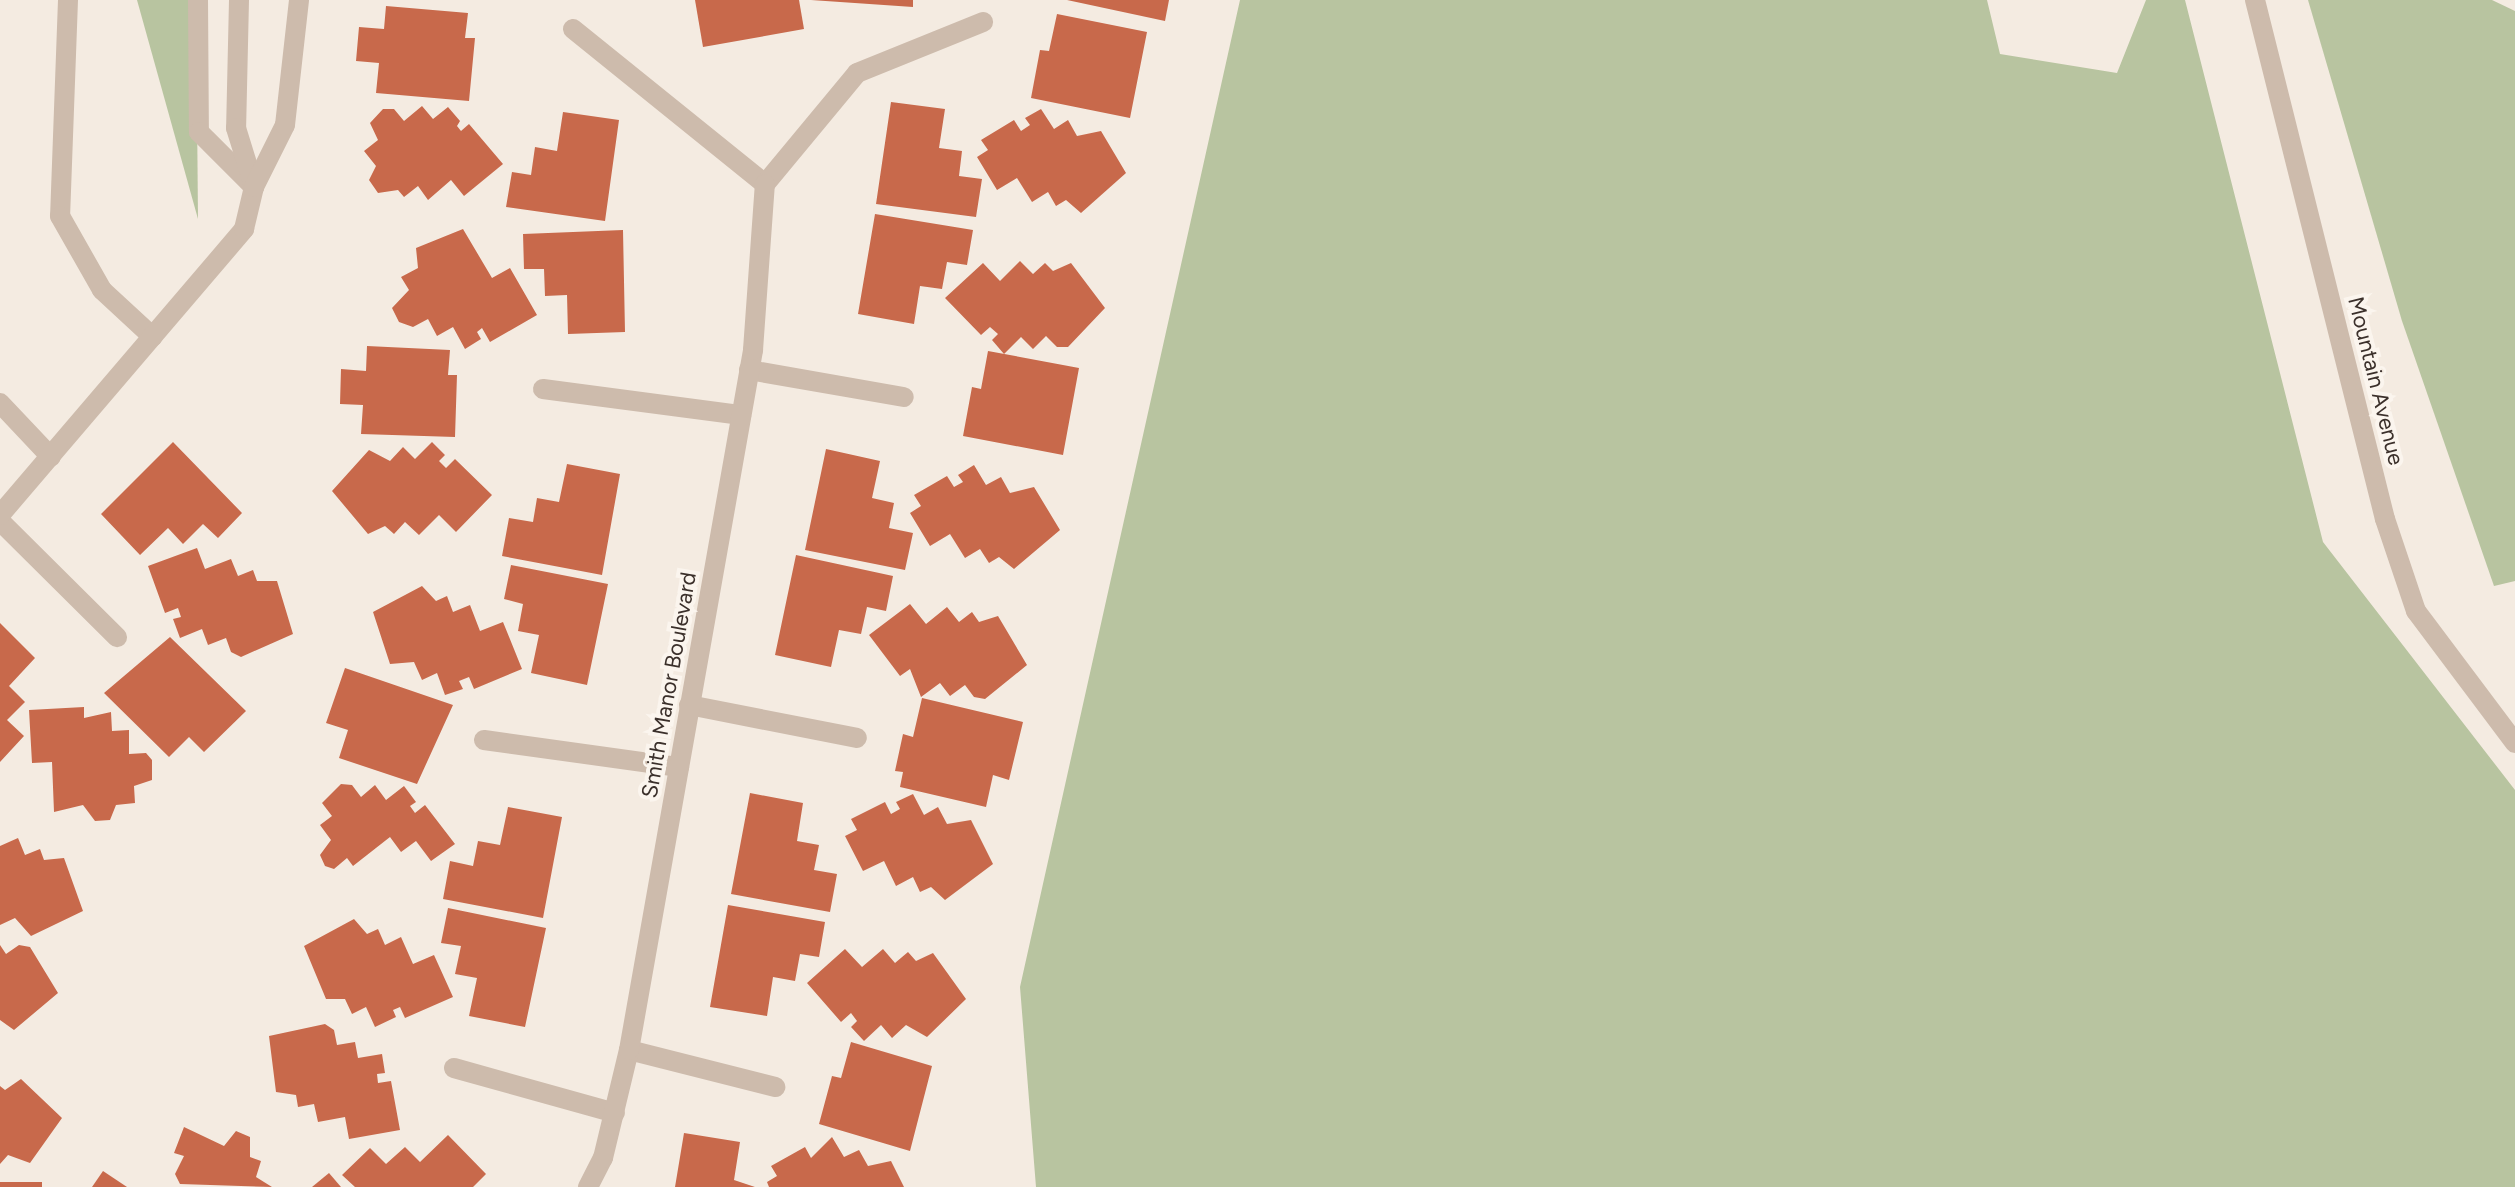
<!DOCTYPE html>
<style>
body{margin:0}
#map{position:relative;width:2515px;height:1187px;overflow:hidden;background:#f4ebe1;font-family:Figtree,sans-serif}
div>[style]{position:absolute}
.green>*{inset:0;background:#b8c4a0}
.building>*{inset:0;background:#c8694b;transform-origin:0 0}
.service>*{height:20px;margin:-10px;padding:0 10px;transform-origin:10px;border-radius:10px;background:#cdbbac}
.minor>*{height:20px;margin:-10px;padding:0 10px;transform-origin:10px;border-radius:10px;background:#cdbbac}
span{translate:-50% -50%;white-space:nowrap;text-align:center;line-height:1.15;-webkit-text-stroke:8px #fbf5ee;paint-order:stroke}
.street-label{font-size:22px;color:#3b302b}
</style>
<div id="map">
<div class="green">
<div style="clip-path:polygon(137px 0,196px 0,198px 219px)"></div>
<div style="clip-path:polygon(1240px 0,1987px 0,2000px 54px,2117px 73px,2146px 0,2185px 0,2323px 542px,2515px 790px,2515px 1187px,1036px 1187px,1020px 987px)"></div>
<div style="clip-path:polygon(2308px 0,2492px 0,2515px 11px,2515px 581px,2494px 586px,2402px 321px)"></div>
</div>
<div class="building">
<div style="clip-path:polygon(695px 0,799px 0,804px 29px,703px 47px)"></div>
<div style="clip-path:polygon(811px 0,913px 0,913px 7px)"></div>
<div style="clip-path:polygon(1067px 0,1169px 0,1165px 21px)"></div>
<div style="clip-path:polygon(386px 6px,468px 13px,465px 38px,475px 38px,469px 101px,376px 93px,379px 63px,356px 61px,359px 27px,384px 29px)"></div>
<div style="clip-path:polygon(1057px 14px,1147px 32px,1130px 118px,1031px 98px,1040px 50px,1049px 51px)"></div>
<div style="clip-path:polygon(891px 102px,945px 109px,939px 148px,962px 151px,959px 176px,982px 179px,976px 217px,876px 204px)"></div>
<div style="clip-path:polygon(422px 106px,433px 119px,448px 107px,460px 121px,457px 126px,461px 131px,469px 124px,503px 164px,464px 196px,451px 180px,428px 200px,418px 186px,404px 197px,398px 190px,378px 193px,369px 180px,376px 166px,364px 151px,378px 140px,370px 123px,383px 109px,394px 109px,404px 121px)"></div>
<div style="clip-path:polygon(1041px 109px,1054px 129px,1068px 120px,1077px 136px,1101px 131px,1126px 173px,1081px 213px,1066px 200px,1056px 206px,1048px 192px,1032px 202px,1017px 178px,997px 190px,977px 157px,988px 150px,981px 140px,1014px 120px,1021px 131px,1030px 125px,1025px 118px)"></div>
<div style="clip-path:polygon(563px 112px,619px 120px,605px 221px,506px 207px,512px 172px,531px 175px,535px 147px,557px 151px)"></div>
<div style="clip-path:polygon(875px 214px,973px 230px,967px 265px,947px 262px,942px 289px,920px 286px,914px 324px,858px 314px)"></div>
<div style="clip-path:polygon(463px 229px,492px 278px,510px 268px,537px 315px,490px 342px,482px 328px,477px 332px,481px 339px,465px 349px,453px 327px,437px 336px,428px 319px,413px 327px,399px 322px,392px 308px,409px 290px,401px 277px,418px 268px,416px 248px)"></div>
<div style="clip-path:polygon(623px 230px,625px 332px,568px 334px,567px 295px,545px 296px,544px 269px,524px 269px,523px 234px)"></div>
<div style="clip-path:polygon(1020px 261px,1033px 274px,1045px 263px,1053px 271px,1071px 263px,1105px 308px,1068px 347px,1057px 347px,1046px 336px,1033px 349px,1021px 337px,1004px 354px,992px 340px,998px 334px,990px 327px,981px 335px,945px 298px,983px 263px,1000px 281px)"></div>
<div style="clip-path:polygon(367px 346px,450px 350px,448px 375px,457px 375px,455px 437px,361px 434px,363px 405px,340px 404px,341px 369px,366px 371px)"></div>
<div style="clip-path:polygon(988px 351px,1079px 368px,1063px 455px,963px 436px,972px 387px,981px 389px)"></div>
<div style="clip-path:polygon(173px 442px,242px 513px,218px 538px,203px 524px,183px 544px,168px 528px,140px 555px,101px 514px)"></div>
<div style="clip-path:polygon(432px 442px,445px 455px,439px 461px,446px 468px,455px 459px,492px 495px,456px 532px,439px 515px,419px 535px,405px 522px,394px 534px,385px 526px,368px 534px,332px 491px,369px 450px,390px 461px,403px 447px,415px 459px)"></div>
<div style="clip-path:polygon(826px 449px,880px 461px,872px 498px,894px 503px,889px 528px,913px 533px,905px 570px,805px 550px)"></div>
<div style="clip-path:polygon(567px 464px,620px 474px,602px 575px,502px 556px,509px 518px,533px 522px,537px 498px,559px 502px)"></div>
<div style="clip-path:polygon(974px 465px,986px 485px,1001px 477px,1010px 493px,1034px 487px,1060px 530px,1014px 569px,999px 557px,989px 563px,980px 549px,965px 558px,950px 534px,930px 546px,910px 513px,921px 506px,914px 495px,947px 476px,954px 487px,963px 482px,958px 475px)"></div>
<div style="clip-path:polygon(197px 548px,205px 569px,231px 559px,238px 576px,253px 570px,257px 581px,277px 581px,293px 634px,241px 657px,231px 652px,226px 638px,208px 645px,202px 629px,180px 638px,173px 619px,181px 617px,178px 608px,165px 613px,148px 566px)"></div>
<div style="clip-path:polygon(796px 555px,893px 576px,886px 611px,867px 607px,861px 634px,839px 630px,831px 667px,775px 655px)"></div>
<div style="clip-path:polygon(511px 565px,608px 584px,587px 685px,531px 673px,539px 635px,518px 631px,523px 604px,504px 599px)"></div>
<div style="clip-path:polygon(422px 586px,436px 601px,447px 596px,453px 612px,470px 605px,480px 631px,503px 622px,522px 669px,474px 689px,469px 677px,459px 681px,463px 689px,445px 695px,437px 673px,422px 680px,414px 662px,390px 664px,373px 612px)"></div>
<div style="clip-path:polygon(910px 604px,926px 624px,947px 607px,959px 622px,972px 612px,979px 622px,998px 616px,1027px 665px,985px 699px,974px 697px,965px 685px,950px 696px,940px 683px,921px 697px,910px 669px,900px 676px,869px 635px)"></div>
<div style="clip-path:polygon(0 623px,35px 658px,9px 686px,25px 702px,7px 720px,24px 736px,0 762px)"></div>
<div style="clip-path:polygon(170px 637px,246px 711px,204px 752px,189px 737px,169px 757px,104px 693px)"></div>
<div style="clip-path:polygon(345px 668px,453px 705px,417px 784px,339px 758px,348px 730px,326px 723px)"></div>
<div style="clip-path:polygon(922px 698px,1023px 722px,1009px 780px,993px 775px,986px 807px,900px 787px,903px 772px,895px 771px,903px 734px,913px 737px)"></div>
<div style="clip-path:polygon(84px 707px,84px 718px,111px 712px,112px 731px,129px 730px,129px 754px,146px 753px,152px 760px,152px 780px,134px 786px,135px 803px,116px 805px,110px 820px,95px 821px,83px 805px,54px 812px,52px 762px,32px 763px,29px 710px)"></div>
<div style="clip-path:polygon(341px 784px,352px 785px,361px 797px,375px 785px,386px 800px,404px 786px,416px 802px,410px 806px,415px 813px,425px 805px,455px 844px,431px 861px,416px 841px,401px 852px,390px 837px,353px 866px,347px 858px,334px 869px,325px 866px,320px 855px,331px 840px,320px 825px,332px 816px,322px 803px)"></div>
<div style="clip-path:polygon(750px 793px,803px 803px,797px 841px,819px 845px,814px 870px,837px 874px,830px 912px,731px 894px)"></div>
<div style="clip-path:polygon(913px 794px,924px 815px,938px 807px,947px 824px,971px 820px,993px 864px,945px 900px,931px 887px,920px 892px,913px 877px,896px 886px,884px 861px,863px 871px,845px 836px,857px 830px,851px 819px,885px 802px,891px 814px,900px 809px,896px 802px)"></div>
<div style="clip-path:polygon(508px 807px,562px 817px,543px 918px,443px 899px,450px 861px,473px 866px,478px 841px,500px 845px)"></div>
<div style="clip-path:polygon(18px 838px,25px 855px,40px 849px,44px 860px,64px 858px,83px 911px,31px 936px,15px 918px,0 925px,0 846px)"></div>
<div style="clip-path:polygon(728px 905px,825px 922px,819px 957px,800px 954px,795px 981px,773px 977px,767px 1016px,710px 1007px)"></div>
<div style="clip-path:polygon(448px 908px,546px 928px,525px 1027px,469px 1016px,477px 978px,455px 974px,461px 946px,441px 943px)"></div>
<div style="clip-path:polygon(354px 919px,367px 934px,378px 929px,385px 945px,401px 937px,413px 964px,434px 955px,453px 997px,405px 1018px,400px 1007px,393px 1010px,396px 1017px,375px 1027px,366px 1007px,352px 1014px,345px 999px,326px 999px,304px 946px)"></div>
<div style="clip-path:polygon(0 945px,6px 954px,19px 945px,30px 947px,58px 993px,14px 1030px,0 1020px)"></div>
<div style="clip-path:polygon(845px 949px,862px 967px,883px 949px,895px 963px,908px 952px,916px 961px,933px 953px,966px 999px,927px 1037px,906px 1025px,892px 1038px,881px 1025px,864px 1041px,851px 1027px,857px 1021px,851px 1013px,841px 1022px,807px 983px)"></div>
<div style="clip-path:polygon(325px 1024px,334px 1030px,337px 1045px,355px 1042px,358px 1058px,382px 1054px,385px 1073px,377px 1074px,378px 1083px,391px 1081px,400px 1130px,349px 1139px,345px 1117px,318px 1122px,314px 1104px,298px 1107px,296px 1095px,276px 1092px,269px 1036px)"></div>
<div style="clip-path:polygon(851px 1042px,932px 1066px,910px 1151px,819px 1124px,832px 1076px,841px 1078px)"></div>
<div style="clip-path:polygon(21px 1079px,62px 1118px,30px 1163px,8px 1155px,0 1164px,0 1086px,5px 1090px)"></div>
<div style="clip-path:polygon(184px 1127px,224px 1146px,236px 1131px,250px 1137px,250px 1157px,261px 1161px,256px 1177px,272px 1187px,180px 1184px,175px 1174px,184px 1156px,174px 1153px)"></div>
<div style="clip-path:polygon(684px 1133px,740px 1142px,734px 1180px,755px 1187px,675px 1187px)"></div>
<div style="clip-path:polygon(448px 1135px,486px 1174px,473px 1187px,355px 1187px,342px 1175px,370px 1148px,386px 1164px,405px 1147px,420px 1162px)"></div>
<div style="clip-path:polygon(832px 1137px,844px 1157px,859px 1150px,868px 1166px,891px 1161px,904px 1187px,769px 1187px,767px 1182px,777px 1176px,771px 1166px,805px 1147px,811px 1158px)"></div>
<div style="clip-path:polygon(103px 1171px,127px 1187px,92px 1187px)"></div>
<div style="clip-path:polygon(329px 1173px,341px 1187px,312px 1187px)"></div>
<div style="left:0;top:1182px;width:42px;height:5px"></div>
</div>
<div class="service">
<div style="left:573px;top:29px;width:247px;rotate:38.9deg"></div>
<div style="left:765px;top:184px;width:144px;rotate:-50.3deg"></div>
<div style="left:857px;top:73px;width:136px;rotate:-22deg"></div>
<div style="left:749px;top:370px;width:157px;rotate:9.9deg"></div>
<div style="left:543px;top:389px;width:200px;rotate:7.5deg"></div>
<div style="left:0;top:403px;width:74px;rotate:46.6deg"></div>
<div style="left:0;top:521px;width:165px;rotate:44.8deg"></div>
<div style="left:689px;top:705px;width:171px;rotate:11.1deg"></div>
<div style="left:484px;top:740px;width:197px;rotate:7.9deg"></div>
<div style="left:629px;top:1050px;width:151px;rotate:14.2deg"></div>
<div style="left:454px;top:1068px;width:167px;rotate:15.6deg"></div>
</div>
<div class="minor">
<div style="left:68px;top:0;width:216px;rotate:92.1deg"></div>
<div style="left:60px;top:216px;width:85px;rotate:60.4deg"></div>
<div style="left:102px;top:290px;width:69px;rotate:42.7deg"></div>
<div style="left:198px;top:0;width:132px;rotate:89.6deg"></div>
<div style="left:199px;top:132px;width:78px;rotate:45deg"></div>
<div style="left:239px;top:0;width:128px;rotate:91.3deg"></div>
<div style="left:236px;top:128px;width:58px;rotate:72.8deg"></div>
<div style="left:2255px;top:0;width:535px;rotate:75.94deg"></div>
<div style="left:2385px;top:519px;width:97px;rotate:71.4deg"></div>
<div style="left:2416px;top:611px;width:165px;rotate:53.1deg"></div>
<div style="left:0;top:515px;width:376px;rotate:-49.5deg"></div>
<div style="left:244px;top:229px;width:43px;rotate:-76.6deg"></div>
<div style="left:254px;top:187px;width:69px;rotate:-63.4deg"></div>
<div style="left:285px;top:125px;width:126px;rotate:-83.6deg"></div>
<div style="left:588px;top:1187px;width:33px;rotate:-63deg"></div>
<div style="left:603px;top:1158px;width:111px;rotate:-76.5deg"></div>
<div style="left:629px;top:1050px;width:711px;rotate:-79.95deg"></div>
<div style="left:753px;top:350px;width:166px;rotate:-85.9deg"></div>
</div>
<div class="street-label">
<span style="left:2376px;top:381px;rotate:76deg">Mountain Avenue</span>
<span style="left:669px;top:685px;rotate:-80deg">Smith Manor Boulevard</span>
</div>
</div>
